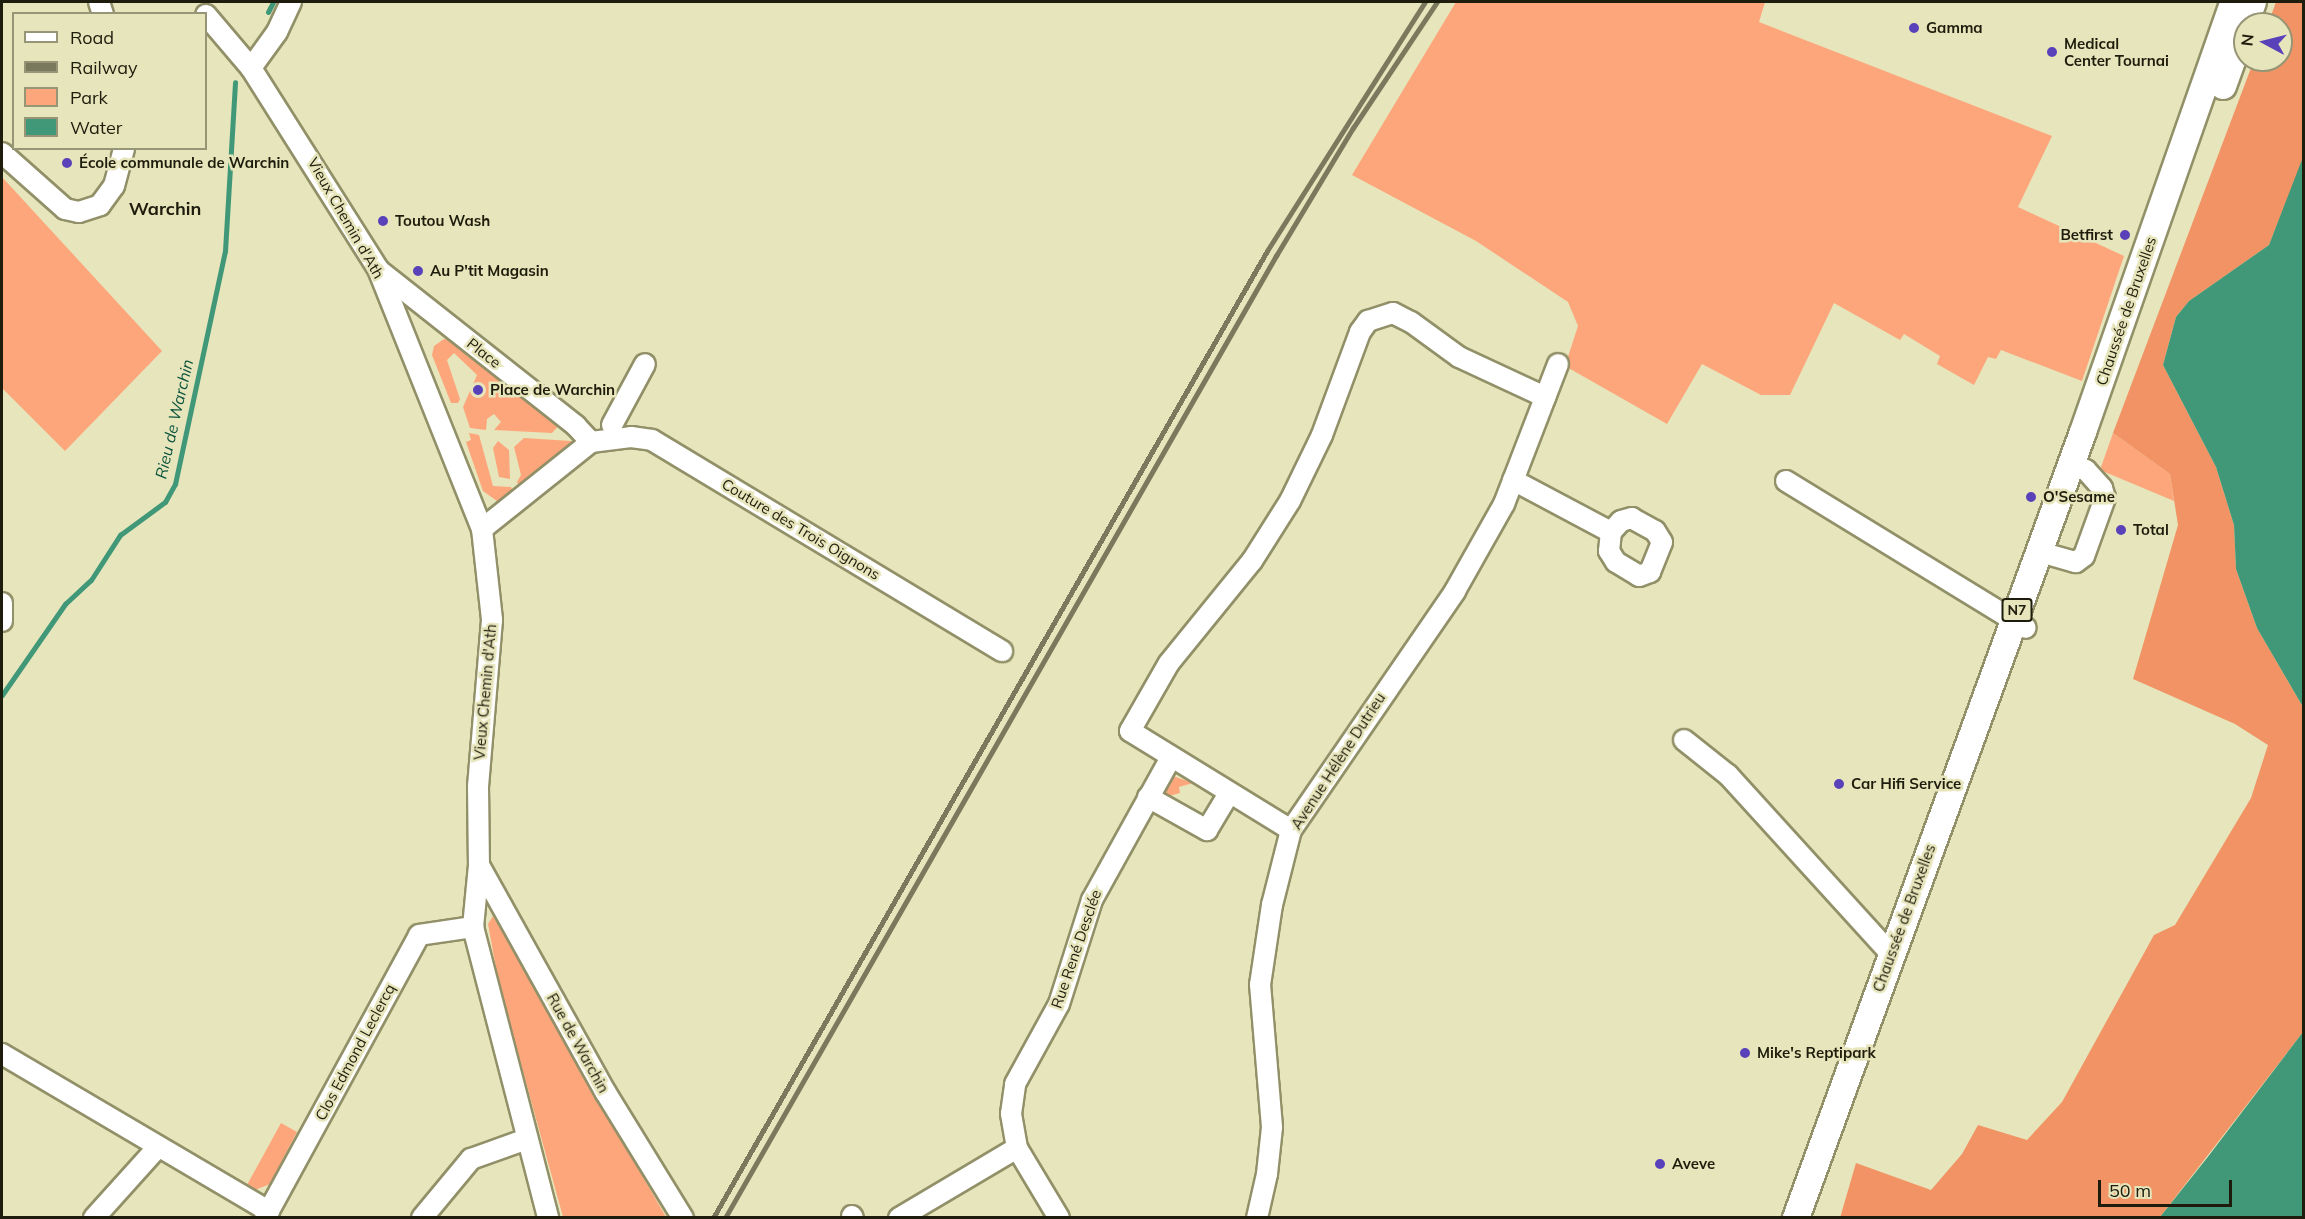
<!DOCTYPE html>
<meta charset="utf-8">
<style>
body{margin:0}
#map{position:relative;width:2305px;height:1219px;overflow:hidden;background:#e6e5bb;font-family:Mulish,sans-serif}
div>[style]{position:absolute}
.green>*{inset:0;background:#fda67c}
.forest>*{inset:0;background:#f19364}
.water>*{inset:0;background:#419878}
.stream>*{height:5px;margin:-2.5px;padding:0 2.5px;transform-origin:2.5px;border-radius:2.5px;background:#419878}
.roads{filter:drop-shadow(2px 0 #919068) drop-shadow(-2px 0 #919068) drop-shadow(0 2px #919068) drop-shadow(0 -2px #919068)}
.minor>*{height:20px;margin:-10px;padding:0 10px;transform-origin:10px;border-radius:10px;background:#fff}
.major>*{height:26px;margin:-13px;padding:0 13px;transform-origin:13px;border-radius:13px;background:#fff}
.rail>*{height:4.5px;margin:-2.25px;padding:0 2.25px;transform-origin:2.25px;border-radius:2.25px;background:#7a795d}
.dots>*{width:16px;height:16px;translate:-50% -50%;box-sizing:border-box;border:3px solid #e6e5bb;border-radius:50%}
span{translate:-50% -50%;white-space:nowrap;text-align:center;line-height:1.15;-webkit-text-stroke:5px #e6e5bb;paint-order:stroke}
.shield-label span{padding:2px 4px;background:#e6e5bb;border:2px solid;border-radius:4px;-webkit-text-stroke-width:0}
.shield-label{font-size:14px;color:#1e1d0d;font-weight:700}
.poi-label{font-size:15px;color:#1e1d0d;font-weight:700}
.left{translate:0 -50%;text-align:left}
.right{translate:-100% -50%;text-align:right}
.street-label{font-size:15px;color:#1e1d0d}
.water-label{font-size:16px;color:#0b533d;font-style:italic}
.quarter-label{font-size:18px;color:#1e1d0d;font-weight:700}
.frame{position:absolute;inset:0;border:3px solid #1e1d0d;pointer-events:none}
.legend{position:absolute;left:12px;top:12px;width:195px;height:138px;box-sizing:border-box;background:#e6e5bb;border:2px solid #969575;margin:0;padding:8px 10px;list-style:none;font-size:18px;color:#1e1d0d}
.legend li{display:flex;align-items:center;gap:12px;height:30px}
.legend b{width:30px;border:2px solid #969575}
.north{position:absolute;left:2233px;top:12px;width:60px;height:60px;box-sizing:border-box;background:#e6e5bb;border:2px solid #969575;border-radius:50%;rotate:277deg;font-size:16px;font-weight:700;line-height:24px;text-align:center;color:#1e1d0d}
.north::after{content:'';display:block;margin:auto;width:21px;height:27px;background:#5941b9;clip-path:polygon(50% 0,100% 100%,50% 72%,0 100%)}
.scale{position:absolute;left:2098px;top:1180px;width:134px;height:27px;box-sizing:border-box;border:3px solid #1e1d0d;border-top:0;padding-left:8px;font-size:18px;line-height:21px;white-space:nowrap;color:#1e1d0d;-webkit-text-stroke:4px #e6e5bb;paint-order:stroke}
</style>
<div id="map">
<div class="green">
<div style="clip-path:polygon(1456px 2px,1765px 2px,1759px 22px,2052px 136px,2018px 207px,2124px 256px,2082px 381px,2001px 350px,1996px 359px,1988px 357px,1974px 385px,1937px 364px,1940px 356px,1904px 334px,1900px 340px,1834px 303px,1790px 395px,1761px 395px,1702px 364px,1667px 424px,1565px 366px,1578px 326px,1568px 302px,1476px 241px,1352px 175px)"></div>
<div style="clip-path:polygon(2px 177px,162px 351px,65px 451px,2px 388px)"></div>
<div style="clip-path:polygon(444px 339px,453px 341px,560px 424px,552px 433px,494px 430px,501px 422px,494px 414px,487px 419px,486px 430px,470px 428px,463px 407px,477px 375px,454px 353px,447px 360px,460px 399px,458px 403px,451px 403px,432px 355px,434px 346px)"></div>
<div style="clip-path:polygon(469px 433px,479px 435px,493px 486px,511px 487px,514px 495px,497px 501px,483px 491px,466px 442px,471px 440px)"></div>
<div style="clip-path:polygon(2113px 433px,2170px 474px,2174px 501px,2100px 470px)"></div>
<div style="clip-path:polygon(524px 438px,571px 441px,570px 448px,521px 490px,517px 482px,521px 475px,514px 447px)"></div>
<div style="clip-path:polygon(498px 441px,509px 450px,510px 479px,499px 477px,498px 472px,493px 448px)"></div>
<div style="clip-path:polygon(1173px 776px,1193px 783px,1179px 787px,1180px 793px,1165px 797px,1163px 791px)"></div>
<div style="clip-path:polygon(493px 916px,512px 949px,666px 1217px,563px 1217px,499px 984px,488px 924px)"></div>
<div style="clip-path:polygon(281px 1123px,297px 1132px,270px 1184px,255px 1190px,247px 1185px)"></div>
</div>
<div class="forest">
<div style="clip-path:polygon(2276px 2px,2303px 2px,2304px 157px,2269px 245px,2189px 301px,2176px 317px,2163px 365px,2216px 467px,2234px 525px,2236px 569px,2257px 628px,2303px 707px,2303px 1032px,2160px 1217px,1840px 1218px,1856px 1163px,1931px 1190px,1962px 1154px,1978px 1125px,2027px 1140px,2062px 1102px,2154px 935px,2175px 925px,2251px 798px,2268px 745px,2235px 724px,2133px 679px,2178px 525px,2170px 474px,2113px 433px,2254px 60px,2281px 60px,2281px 24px,2268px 24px)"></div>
</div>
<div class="water">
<div style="clip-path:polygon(2303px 157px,2303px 707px,2257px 628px,2236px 569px,2234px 525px,2216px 467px,2163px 365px,2176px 317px,2189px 301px,2269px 245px)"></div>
<div style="clip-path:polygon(2303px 1032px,2303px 1217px,2160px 1217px,2207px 1158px)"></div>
</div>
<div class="stream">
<div style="left:268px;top:12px;width:11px;rotate:-63deg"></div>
<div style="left:2px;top:695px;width:111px;rotate:-55.3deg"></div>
<div style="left:65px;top:604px;width:35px;rotate:-43deg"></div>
<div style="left:91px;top:580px;width:54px;rotate:-57.2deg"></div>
<div style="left:120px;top:535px;width:56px;rotate:-36.3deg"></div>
<div style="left:165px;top:502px;width:21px;rotate:-61deg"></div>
<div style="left:175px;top:484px;width:238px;rotate:-77.9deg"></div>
<div style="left:225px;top:251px;width:169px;rotate:-86.6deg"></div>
</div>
<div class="roads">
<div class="minor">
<div style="left:99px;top:2px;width:13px;rotate:72deg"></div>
<div style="left:206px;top:15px;width:70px;rotate:49.7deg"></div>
<div style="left:251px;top:68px;width:238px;rotate:57.7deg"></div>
<div style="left:378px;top:269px;width:280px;rotate:68.2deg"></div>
<div style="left:482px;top:529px;width:92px;rotate:83.7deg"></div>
<div style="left:492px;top:620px;width:167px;rotate:94.8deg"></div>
<div style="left:478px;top:786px;width:79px;rotate:89.3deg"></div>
<div style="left:479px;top:865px;width:62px;rotate:95.5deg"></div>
<div style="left:473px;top:927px;width:301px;rotate:75.5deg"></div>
<div style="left:251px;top:68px;width:44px;rotate:-54.2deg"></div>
<div style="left:277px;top:32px;width:33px;rotate:-65deg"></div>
<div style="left:2px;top:153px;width:84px;rotate:41.6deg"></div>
<div style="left:65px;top:209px;width:14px;rotate:12deg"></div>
<div style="left:79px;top:212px;width:22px;rotate:-18deg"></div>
<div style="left:100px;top:205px;width:24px;rotate:-54deg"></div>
<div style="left:114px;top:186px;width:39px;rotate:-75deg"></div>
<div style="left:380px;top:271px;width:250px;rotate:38.3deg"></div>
<div style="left:576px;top:426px;width:22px;rotate:47deg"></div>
<div style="left:591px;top:442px;width:139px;rotate:141.4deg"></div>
<div style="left:612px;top:425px;width:69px;rotate:-61.6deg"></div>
<div style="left:591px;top:442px;width:40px;rotate:-7.1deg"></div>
<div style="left:631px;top:437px;width:21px;rotate:8deg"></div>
<div style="left:652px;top:440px;width:409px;rotate:31.1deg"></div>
<div style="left:1513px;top:480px;width:111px;rotate:28deg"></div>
<div style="left:1611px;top:532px;width:19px;rotate:96deg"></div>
<div style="left:1609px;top:551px;width:13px;rotate:58deg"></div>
<div style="left:1616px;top:562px;width:27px;rotate:31deg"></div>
<div style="left:1639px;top:576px;width:12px;rotate:-20deg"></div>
<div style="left:1650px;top:572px;width:32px;rotate:-68deg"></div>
<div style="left:1662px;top:542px;width:13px;rotate:-122deg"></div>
<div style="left:1655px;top:531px;width:26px;rotate:-151deg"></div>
<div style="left:1632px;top:518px;width:11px;rotate:165deg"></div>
<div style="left:1621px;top:521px;width:15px;rotate:132deg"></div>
<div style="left:1786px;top:481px;width:281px;rotate:31.5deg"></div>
<div style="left:2040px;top:552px;width:37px;rotate:16deg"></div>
<div style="left:2076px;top:562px;width:10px;rotate:-37deg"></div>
<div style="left:2084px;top:556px;width:62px;rotate:-70.1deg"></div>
<div style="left:2105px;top:498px;width:10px;rotate:-107deg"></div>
<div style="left:2102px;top:488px;width:24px;rotate:-132deg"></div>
<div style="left:2086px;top:470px;width:16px;rotate:-162deg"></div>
<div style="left:2px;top:603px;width:18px;rotate:90deg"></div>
<div style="left:1684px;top:740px;width:56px;rotate:38.5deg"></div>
<div style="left:1728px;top:775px;width:242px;rotate:47.7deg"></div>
<div style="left:1148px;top:797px;width:68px;rotate:29.2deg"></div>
<div style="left:1207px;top:830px;width:41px;rotate:-59deg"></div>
<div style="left:1291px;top:830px;width:189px;rotate:-148.4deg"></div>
<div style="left:1130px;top:731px;width:78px;rotate:-60.2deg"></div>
<div style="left:1169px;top:663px;width:132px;rotate:-50.9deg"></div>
<div style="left:1252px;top:561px;width:71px;rotate:-57.7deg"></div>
<div style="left:1290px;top:501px;width:73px;rotate:-64.1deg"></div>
<div style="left:1322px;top:435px;width:110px;rotate:-69.7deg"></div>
<div style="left:1360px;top:332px;width:14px;rotate:-54deg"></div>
<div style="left:1368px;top:321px;width:26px;rotate:-18deg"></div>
<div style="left:1393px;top:313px;width:20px;rotate:27deg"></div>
<div style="left:1411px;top:322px;width:59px;rotate:36.1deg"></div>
<div style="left:1459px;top:357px;width:95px;rotate:24.9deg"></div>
<div style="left:479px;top:865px;width:261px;rotate:60.9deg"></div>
<div style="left:606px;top:1093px;width:147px;rotate:58.4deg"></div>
<div style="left:2px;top:1054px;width:310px;rotate:30.5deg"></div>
<div style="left:852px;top:1216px;width:2px;rotate:63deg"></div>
<div style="left:94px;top:1218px;width:94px;rotate:-48deg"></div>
<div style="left:265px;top:1218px;width:322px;rotate:-61.4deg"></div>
<div style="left:419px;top:935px;width:55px;rotate:-8.4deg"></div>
<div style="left:422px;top:1218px;width:77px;rotate:-50.3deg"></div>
<div style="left:471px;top:1159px;width:59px;rotate:-19.7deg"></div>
<div style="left:899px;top:1218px;width:137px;rotate:-30.7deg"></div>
<div style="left:1059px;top:1218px;width:82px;rotate:-121deg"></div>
<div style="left:1017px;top:1148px;width:35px;rotate:-100deg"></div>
<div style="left:1011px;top:1114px;width:30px;rotate:-82deg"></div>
<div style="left:1015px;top:1084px;width:91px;rotate:-61.2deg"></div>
<div style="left:1059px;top:1004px;width:109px;rotate:-72.4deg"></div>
<div style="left:1092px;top:900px;width:161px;rotate:-61deg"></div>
<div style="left:1257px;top:1218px;width:45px;rotate:-77.2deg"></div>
<div style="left:1267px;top:1174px;width:47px;rotate:-83.9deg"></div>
<div style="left:1272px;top:1127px;width:143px;rotate:-94.8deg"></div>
<div style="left:1260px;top:985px;width:81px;rotate:-81.5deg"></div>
<div style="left:1272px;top:905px;width:77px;rotate:-75.8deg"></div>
<div style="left:1291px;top:830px;width:290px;rotate:-55.5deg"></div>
<div style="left:1455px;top:591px;width:100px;rotate:-60.6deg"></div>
<div style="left:1504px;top:504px;width:150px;rotate:-68.9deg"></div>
</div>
<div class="major">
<div style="left:2245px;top:24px;width:23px;rotate:-70deg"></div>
<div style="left:2223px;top:86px;width:65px;rotate:-70.2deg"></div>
<div style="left:1796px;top:1218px;width:837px;rotate:-69.94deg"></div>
<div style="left:2083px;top:432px;width:456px;rotate:-70.7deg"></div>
</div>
</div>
<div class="rail">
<div style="left:713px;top:1218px;width:1114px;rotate:-60.19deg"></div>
<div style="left:1267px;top:251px;width:295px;rotate:-57.6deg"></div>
<div style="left:725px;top:1218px;width:1109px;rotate:-60.2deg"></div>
<div style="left:1276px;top:256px;width:149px;rotate:-59deg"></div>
<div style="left:1353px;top:128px;width:151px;rotate:-56.3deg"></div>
</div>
<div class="dots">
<div style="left:1914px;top:28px;background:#5941b9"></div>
<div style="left:2052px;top:52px;background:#5941b9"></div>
<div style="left:67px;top:163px;background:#5941b9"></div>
<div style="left:383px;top:221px;background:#5941b9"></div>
<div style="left:2125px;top:235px;background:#5941b9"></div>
<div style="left:418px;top:271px;background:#5941b9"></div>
<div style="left:478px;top:390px;background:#5941b9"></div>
<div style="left:2031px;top:497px;background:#5941b9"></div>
<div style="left:2121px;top:530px;background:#5941b9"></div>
<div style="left:1839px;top:784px;background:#5941b9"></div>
<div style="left:1745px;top:1053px;background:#5941b9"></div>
<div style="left:1660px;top:1164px;background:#5941b9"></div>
</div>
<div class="shield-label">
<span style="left:2017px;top:610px">N7</span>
</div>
<div class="poi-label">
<span class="left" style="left:1926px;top:28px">Gamma</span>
<span class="left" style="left:2064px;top:52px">Medical<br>Center Tournai</span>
<span class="left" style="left:79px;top:163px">École communale de Warchin</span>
<span class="left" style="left:395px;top:221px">Toutou Wash</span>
<span class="right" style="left:2113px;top:235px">Betfirst</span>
<span class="left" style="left:430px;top:271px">Au P'tit Magasin</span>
<span class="left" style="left:490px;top:390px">Place de Warchin</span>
<span class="left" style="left:2043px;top:497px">O'Sesame</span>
<span class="left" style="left:2133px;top:530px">Total</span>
<span class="left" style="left:1851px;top:784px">Car Hifi Service</span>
<span class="left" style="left:1757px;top:1053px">Mike's Reptipark</span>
<span class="left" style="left:1672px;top:1164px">Aveve</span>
</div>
<div class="street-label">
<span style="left:346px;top:218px;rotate:60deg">Vieux Chemin d'Ath</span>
<span style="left:2126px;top:311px;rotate:-71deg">Chaussée de Bruxelles</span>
<span style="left:484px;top:353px;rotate:38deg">Place</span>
<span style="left:801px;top:529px;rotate:31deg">Couture des Trois Oignons</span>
<span style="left:485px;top:692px;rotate:-85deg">Vieux Chemin d'Ath</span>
<span style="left:1338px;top:761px;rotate:-57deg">Avenue Hélène Dutrieu</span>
<span style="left:1904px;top:918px;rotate:-70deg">Chaussée de Bruxelles</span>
<span style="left:1076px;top:949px;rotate:-71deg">Rue René Desclée</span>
<span style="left:578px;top:1043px;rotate:61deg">Rue de Warchin</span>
<span style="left:355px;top:1052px;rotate:-62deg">Clos Edmond Leclercq</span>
</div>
<div class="water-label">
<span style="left:174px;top:419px;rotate:-77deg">Rieu de Warchin</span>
</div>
<div class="quarter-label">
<span style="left:165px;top:209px">Warchin</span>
</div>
<div class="frame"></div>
<ul class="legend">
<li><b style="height:8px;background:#fff"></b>Road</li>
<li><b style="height:8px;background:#7a795d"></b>Railway</li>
<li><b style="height:16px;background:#fda67c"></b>Park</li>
<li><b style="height:16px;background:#419878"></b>Water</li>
</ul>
<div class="north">N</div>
<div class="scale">50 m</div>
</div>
